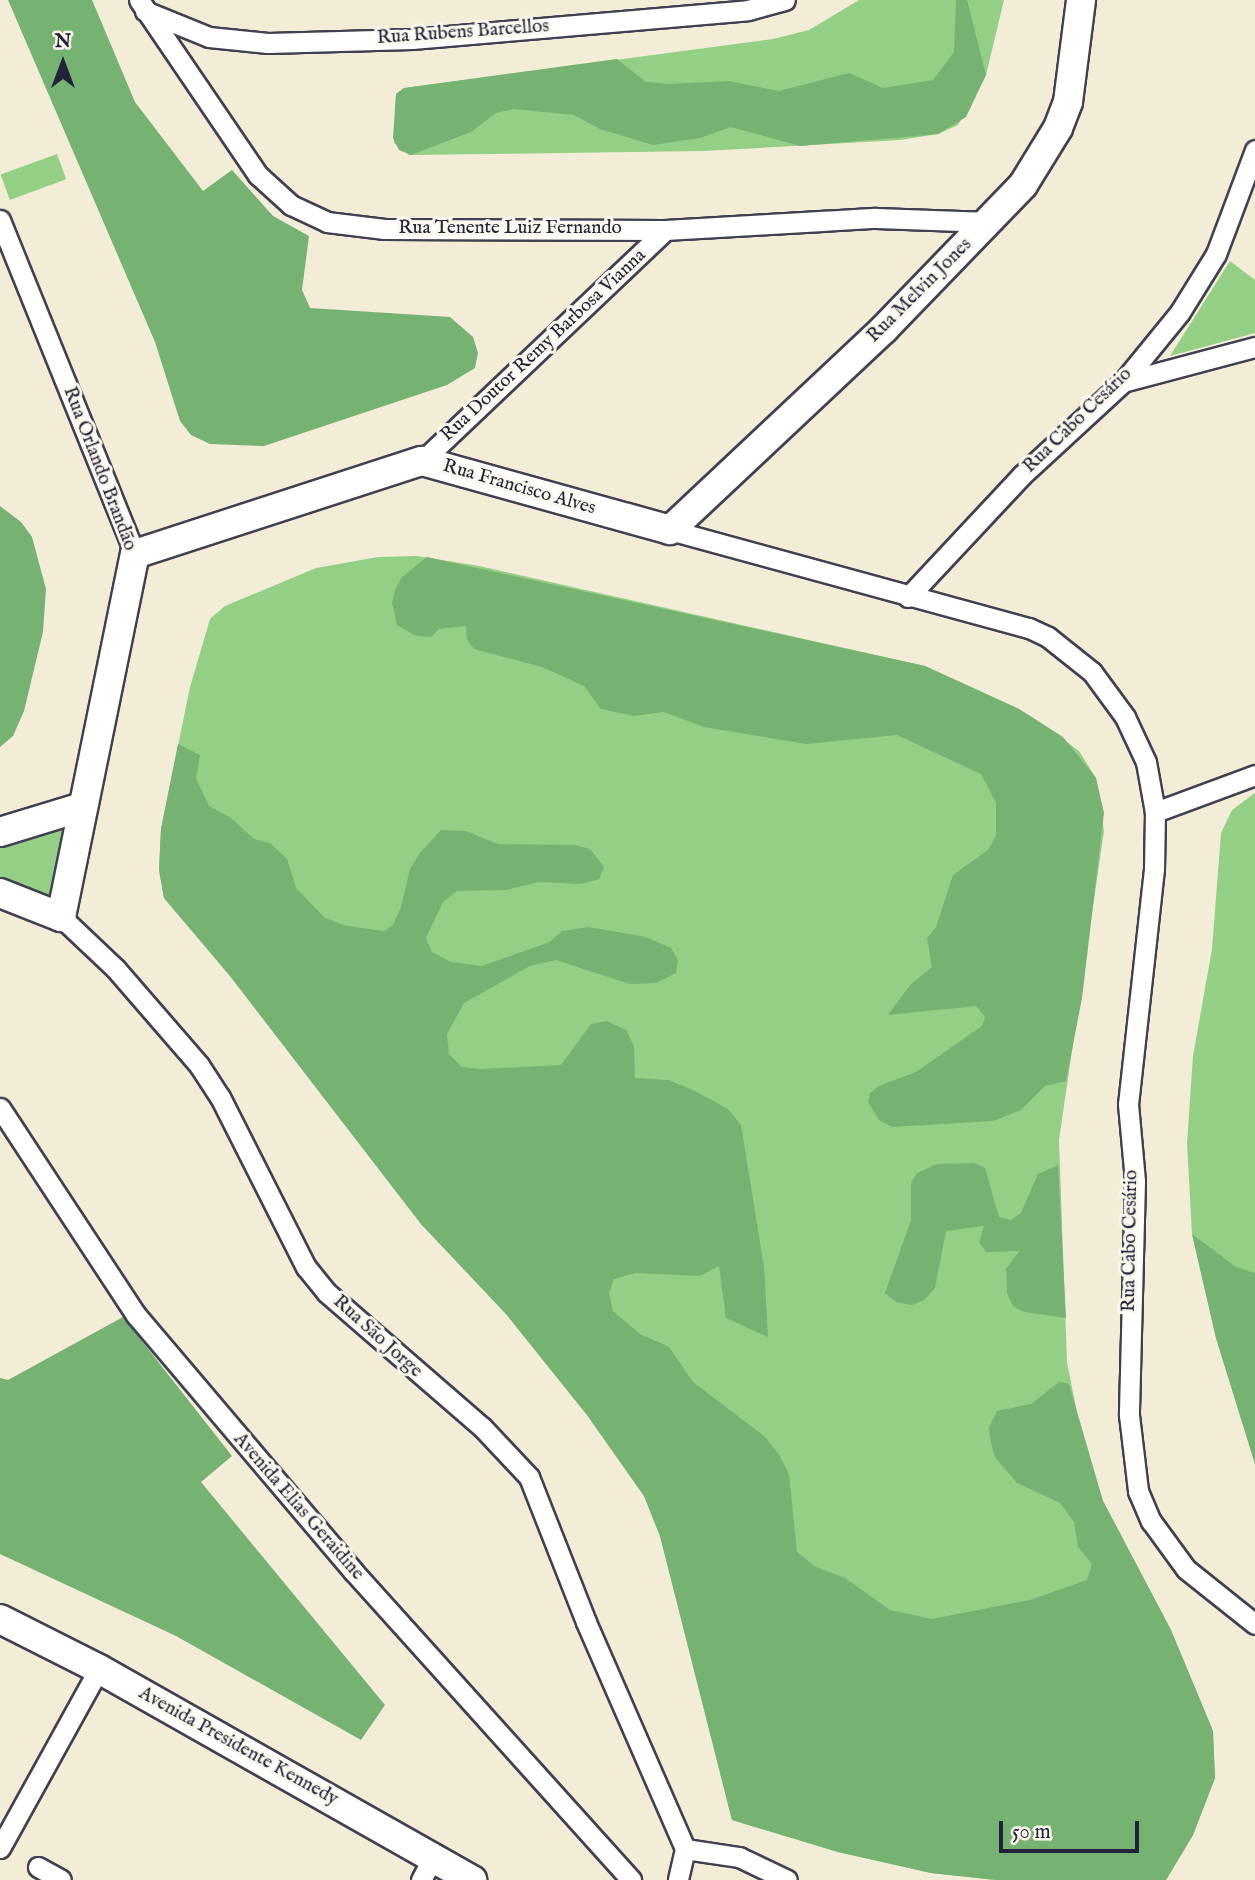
<!DOCTYPE html>
<meta charset="utf-8">
<style>
body{margin:0}
#map{position:relative;width:1255px;height:1880px;overflow:hidden;background:#f3edd7;font-family:"IM FELL English",serif}
div>[style]{position:absolute}
.green>*{inset:0;background:#93cf85;transform-origin:0 0}
.forest>*{inset:0;background:#76b272}
.roads{filter:drop-shadow(2px 0 #414052) drop-shadow(-2px 0 #414052) drop-shadow(0 2px #414052) drop-shadow(0 -2px #414052)}
.street>*{height:19px;margin:-9.5px;padding:0 9.5px;transform-origin:9.5px;border-radius:9.5px;background:#fff}
.secondary>*{height:28px;margin:-14px;padding:0 14px;transform-origin:14px;border-radius:14px;background:#fff}
span{translate:-50% -50%;white-space:nowrap;text-align:center;line-height:1.15;-webkit-text-stroke:6px #fbf7ec;paint-order:stroke}
.street-label{font-size:19px;color:#22223b}
.north{position:absolute;left:28px;top:28px;width:70px;height:70px;-webkit-text-stroke:5px #fbf7ec;paint-order:stroke;rotate:0deg;font-size:19px;font-weight:700;line-height:28px;text-align:center;color:#22223b}
.north::after{content:'';display:block;margin:auto;width:24px;height:32px;background:#22223b;clip-path:polygon(50% 0,100% 100%,50% 72%,0 100%)}
.scale{position:absolute;left:999px;top:1821px;width:140px;height:32px;box-sizing:border-box;border:4px solid #22223b;border-top:0;padding-left:9px;font-size:21px;line-height:24px;white-space:nowrap;color:#22223b;-webkit-text-stroke:5px #fbf7ec;paint-order:stroke}
</style>
<div id="map">
<div class="green">
<div style="clip-path:polygon(859px 0,1004px 0,986px 75px,958px 125px,938px 134px,900px 140px,704px 151px,409px 155px,394px 143px,396px 94px,404px 88px,773px 39px,809px 30px)"></div>
<div style="left:57px;top:154px;width:27px;height:60px;rotate:70deg"></div>
<div style="clip-path:polygon(1230px 261px,1255px 280px,1255px 333px,1170px 356px)"></div>
<div style="clip-path:polygon(417px 556px,479px 566px,925px 666px,1019px 709px,1047px 727px,1079px 751px,1096px 778px,1104px 831px,1059px 1140px,1067px 1362px,1083px 1443px,1103px 1501px,1171px 1630px,1213px 1731px,1215px 1778px,1193px 1835px,1166px 1880px,996px 1880px,931px 1873px,838px 1852px,732px 1820px,660px 1536px,644px 1496px,587px 1415px,506px 1314px,421px 1224px,230px 976px,164px 898px,159px 870px,161px 829px,190px 687px,210px 619px,225px 606px,316px 568px,378px 557px)"></div>
<div style="clip-path:polygon(1255px 793px,1255px 1464px,1216px 1338px,1192px 1234px,1187px 1143px,1193px 1056px,1212px 949px,1221px 833px,1232px 810px)"></div>
<div style="clip-path:polygon(82px 807px,61px 917px,0 893px,0 832px)"></div>
</div>
<div class="forest">
<div style="clip-path:polygon(8px 0,92px 0,135px 102px,203px 191px,232px 170px,273px 216px,309px 236px,302px 290px,310px 308px,450px 317px,473px 337px,478px 353px,475px 368px,447px 385px,264px 446px,210px 444px,191px 435px,180px 421px,155px 342px)"></div>
<div style="clip-path:polygon(956px 0,967px 0,986px 75px,966px 117px,938px 134px,800px 146px,731px 127px,700px 138px,653px 145px,600px 129px,574px 115px,514px 109px,496px 113px,471px 132px,411px 155px,399px 150px,393px 138px,396px 94px,404px 88px,617px 59px,646px 82px,669px 84px,728px 81px,779px 91px,849px 73px,883px 88px,933px 80px,954px 52px)"></div>
<div style="clip-path:polygon(0 506px,21px 522px,32px 537px,46px 589px,43px 632px,24px 711px,13px 736px,0 747px)"></div>
<div style="clip-path:polygon(427px 557px,925px 666px,1019px 709px,1063px 737px,1096px 778px,1104px 813px,1082px 998px,1066px 1081px,1045px 1086px,1021px 1110px,993px 1121px,892px 1127px,879px 1120px,868px 1102px,870px 1093px,879px 1086px,916px 1072px,982px 1026px,985px 1017px,976px 1006px,888px 1015px,910px 985px,932px 967px,927px 938px,936px 927px,953px 875px,988px 850px,996px 836px,996px 803px,981px 774px,897px 735px,806px 744px,704px 727px,664px 712px,634px 716px,601px 709px,584px 686px,542px 667px,474px 649px,467px 640px,466px 626px,439px 629px,431px 637px,416px 636px,397px 625px,392px 603px,395px 590px,402px 577px)"></div>
<div style="clip-path:polygon(178px 744px,200px 755px,196px 778px,209px 806px,231px 818px,254px 839px,270px 843px,287px 859px,296px 888px,325px 918px,347px 926px,384px 931px,393px 925px,401px 907px,410px 869px,420px 853px,441px 830px,466px 831px,498px 844px,575px 845px,590px 849px,604px 867px,599px 879px,581px 884px,539px 882px,506px 890px,457px 891px,443px 902px,426px 938px,432px 952px,451px 962px,482px 966px,550px 942px,562px 931px,588px 927px,646px 937px,671px 948px,678px 960px,676px 973px,656px 983px,630px 984px,556px 960px,530px 966px,464px 1003px,447px 1034px,449px 1054px,462px 1067px,481px 1069px,561px 1065px,591px 1024px,607px 1021px,626px 1030px,634px 1046px,635px 1078px,668px 1080px,693px 1090px,728px 1109px,741px 1125px,764px 1267px,768px 1337px,726px 1318px,719px 1266px,700px 1276px,635px 1273px,614px 1279px,609px 1293px,613px 1311px,640px 1334px,669px 1347px,693px 1382px,764px 1436px,778px 1453px,789px 1474px,797px 1552px,816px 1567px,845px 1578px,890px 1610px,932px 1619px,1030px 1600px,1087px 1580px,1092px 1564px,1078px 1547px,1074px 1522px,1060px 1503px,1017px 1483px,995px 1457px,991px 1443px,989px 1427px,997px 1411px,1031px 1404px,1059px 1382px,1069px 1384px,1103px 1501px,1171px 1630px,1213px 1731px,1215px 1778px,1193px 1835px,1166px 1880px,996px 1880px,931px 1873px,838px 1852px,732px 1820px,660px 1536px,644px 1496px,587px 1415px,506px 1314px,421px 1224px,230px 976px,164px 898px,159px 870px,161px 829px)"></div>
<div style="clip-path:polygon(974px 1163px,985px 1168px,999px 1217px,1011px 1220px,1021px 1213px,1038px 1174px,1058px 1165px,1066px 1318px,1024px 1312px,1013px 1306px,1007px 1293px,1006px 1269px,1019px 1251px,986px 1252px,979px 1242px,984px 1226px,946px 1231px,935px 1288px,924px 1300px,912px 1305px,896px 1302px,885px 1293px,911px 1220px,911px 1183px,917px 1173px,937px 1164px)"></div>
<div style="clip-path:polygon(1192px 1234px,1236px 1267px,1255px 1273px,1255px 1464px,1216px 1338px)"></div>
<div style="clip-path:polygon(123px 1317px,232px 1456px,201px 1482px,385px 1705px,361px 1740px,176px 1636px,0 1554px,0 1378px,8px 1380px)"></div>
</div>
<div class="roads">
<div class="street">
<div style="left:139px;top:0;width:212px;rotate:55.8deg"></div>
<div style="left:258px;top:175px;width:45px;rotate:42.3deg"></div>
<div style="left:291px;top:205px;width:40px;rotate:25deg"></div>
<div style="left:327px;top:222px;width:58px;rotate:6.9deg"></div>
<div style="left:385px;top:229px;width:280px;rotate:0.2deg"></div>
<div style="left:665px;top:230px;width:211px;rotate:-3.3deg"></div>
<div style="left:876px;top:218px;width:113px;rotate:2deg"></div>
<div style="left:145px;top:11px;width:69px;rotate:22.1deg"></div>
<div style="left:209px;top:37px;width:59px;rotate:5.8deg"></div>
<div style="left:268px;top:43px;width:144px;rotate:-1.6deg"></div>
<div style="left:412px;top:39px;width:337px;rotate:-4.9deg"></div>
<div style="left:748px;top:10px;width:38px;rotate:-15deg"></div>
<div style="left:0;top:220px;width:360px;rotate:68deg"></div>
<div style="left:1123px;top:382px;width:137px;rotate:-14.9deg"></div>
<div style="left:422px;top:461px;width:335px;rotate:-43.5deg"></div>
<div style="left:670px;top:530px;width:372px;rotate:15.3deg"></div>
<div style="left:1029px;top:628px;width:21px;rotate:25deg"></div>
<div style="left:1048px;top:637px;width:56px;rotate:38.5deg"></div>
<div style="left:1092px;top:672px;width:56px;rotate:53.7deg"></div>
<div style="left:1125px;top:717px;width:50px;rotate:65deg"></div>
<div style="left:1146px;top:762px;width:51px;rotate:79.8deg"></div>
<div style="left:1155px;top:812px;width:57px;rotate:91deg"></div>
<div style="left:1154px;top:869px;width:236px;rotate:96.3deg"></div>
<div style="left:1128px;top:1104px;width:77px;rotate:84.8deg"></div>
<div style="left:1135px;top:1181px;width:234px;rotate:91.5deg"></div>
<div style="left:1129px;top:1415px;width:77px;rotate:83.2deg"></div>
<div style="left:1138px;top:1491px;width:33px;rotate:67deg"></div>
<div style="left:1151px;top:1521px;width:59px;rotate:53.9deg"></div>
<div style="left:1186px;top:1569px;width:88px;rotate:38.6deg"></div>
<div style="left:908px;top:597px;width:167px;rotate:-46.9deg"></div>
<div style="left:1022px;top:475px;width:137px;rotate:-42.6deg"></div>
<div style="left:1123px;top:382px;width:90px;rotate:-50.8deg"></div>
<div style="left:1180px;top:312px;width:68px;rotate:-58.2deg"></div>
<div style="left:1216px;top:254px;width:111px;rotate:-69.4deg"></div>
<div style="left:1155px;top:812px;width:107px;rotate:-20.3deg"></div>
<div style="left:61px;top:917px;width:74px;rotate:43.4deg"></div>
<div style="left:115px;top:968px;width:128px;rotate:49.1deg"></div>
<div style="left:199px;top:1065px;width:38px;rotate:57deg"></div>
<div style="left:220px;top:1097px;width:191px;rotate:63.2deg"></div>
<div style="left:306px;top:1267px;width:32px;rotate:51deg"></div>
<div style="left:326px;top:1292px;width:206px;rotate:40.9deg"></div>
<div style="left:482px;top:1427px;width:69px;rotate:46.8deg"></div>
<div style="left:529px;top:1477px;width:156px;rotate:68.5deg"></div>
<div style="left:586px;top:1622px;width:248px;rotate:66.4deg"></div>
<div style="left:685px;top:1849px;width:32px;rotate:103deg"></div>
<div style="left:0;top:1108px;width:248px;rotate:56.7deg"></div>
<div style="left:136px;top:1315px;width:336px;rotate:49.7deg"></div>
<div style="left:353px;top:1571px;width:416px;rotate:48deg"></div>
<div style="left:0;top:1848px;width:205px;rotate:-61.1deg"></div>
<div style="left:685px;top:1849px;width:55px;rotate:8.4deg"></div>
<div style="left:739px;top:1857px;width:53px;rotate:25.6deg"></div>
<div style="left:38px;top:1867px;width:26px;rotate:29deg"></div>
<div style="left:421px;top:1880px;width:27px;rotate:-62deg"></div>
</div>
<div class="secondary">
<div style="left:0;top:832px;width:86px;rotate:-17deg"></div>
<div style="left:0;top:893px;width:66px;rotate:21.5deg"></div>
<div style="left:61px;top:917px;width:370px;rotate:-78.5deg"></div>
<div style="left:135px;top:554px;width:302px;rotate:-18deg"></div>
<div style="left:422px;top:461px;width:257px;rotate:15.5deg"></div>
<div style="left:670px;top:530px;width:294px;rotate:-43.2deg"></div>
<div style="left:884px;top:329px;width:200px;rotate:-46deg"></div>
<div style="left:1023px;top:185px;width:67px;rotate:-58.4deg"></div>
<div style="left:1058px;top:128px;width:28px;rotate:-69deg"></div>
<div style="left:1068px;top:102px;width:103px;rotate:-82.7deg"></div>
<div style="left:0;top:1619px;width:111px;rotate:26.8deg"></div>
<div style="left:99px;top:1669px;width:429px;rotate:29.5deg"></div>
</div>
</div>
<div class="street-label">
<span style="left:463px;top:33px;rotate:-4deg">Rua Rubens Barcellos</span>
<span style="left:510px;top:229px">Rua Tenente Luiz Fernando</span>
<span style="left:920px;top:291px;rotate:-45deg">Rua Melvin Jones</span>
<span style="left:544px;top:346px;rotate:-43deg">Rua Doutor Remy Barbosa Vianna</span>
<span style="left:1078px;top:421px;rotate:-44deg">Rua Cabo Cesário</span>
<span style="left:99px;top:469px;rotate:69deg">Rua Orlando Brandão</span>
<span style="left:519px;top:488px;rotate:16deg">Rua Francisco Alves</span>
<span style="left:1131px;top:1241px;rotate:-89deg">Rua Cabo Cesário</span>
<span style="left:377px;top:1337px;rotate:42deg">Rua São Jorge</span>
<span style="left:298px;top:1507px;rotate:49deg">Avenida Elias Geraidine</span>
<span style="left:238px;top:1747px;rotate:29deg">Avenida Presidente Kennedy</span>
</div>
<div class="north">N</div>
<div class="scale">50 m</div>
</div>
